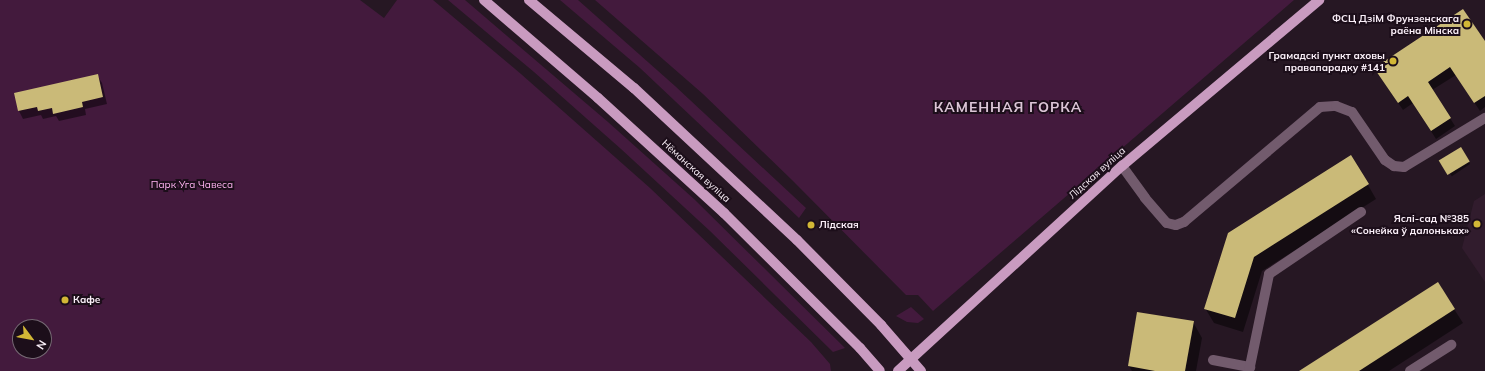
<!DOCTYPE html>
<meta charset="utf-8">
<style>
body{margin:0}
#map{position:relative;width:1485px;height:371px;overflow:hidden;background:#261723;font-family:Mulish,sans-serif}
div>[style]{position:absolute}
.built>*{inset:0;background:#311c2d}
.green>*{inset:0;background:#431a3d}
.shadow>*{inset:0;background:#0007;transform-origin:0 0}
.building>*{inset:0;background:#caba78;transform-origin:0 0}
.minor>*{height:10px;margin:-5px;padding:0 5px;transform-origin:5px;border-radius:5px;background:#725b6d}
.major>*{height:10px;margin:-5px;padding:0 5px;transform-origin:5px;border-radius:5px;background:#c99bc0}
.dots>*{width:11px;height:11px;translate:-50% -50%;box-sizing:border-box;border:2px solid #1c0e1a;border-radius:50%}
span{translate:-50% -50%;white-space:nowrap;text-align:center;line-height:1.15;-webkit-text-stroke:4px #1c0e1a;paint-order:stroke}
.poi-label{font-size:10px;color:#faeff8;font-weight:700}
.right{translate:-100% -50%;text-align:right}
.left{translate:0 -50%;text-align:left}
.street-label{font-size:10px;color:#faeff8}
.park-label{font-size:10px;color:#ffb3f1}
.district-label{font-size:14px;color:#dbc5d6;font-weight:700;letter-spacing:1px}
.north{position:absolute;left:12px;top:319px;width:40px;height:40px;box-sizing:border-box;background:#1c0e1a;border:1px solid #756873;border-radius:50%;rotate:122deg;font-size:11px;font-weight:700;line-height:16px;text-align:center;color:#faeff8}
.north::after{content:'';display:block;margin:auto;width:14px;height:18px;background:#d2b736;clip-path:polygon(50% 0,100% 100%,50% 72%,0 100%)}
</style>
<div id="map">
<div class="built">
<div style="clip-path:polygon(1485px 194px,1485px 282px,1462px 248px,1474px 201px)"></div>
</div>
<div class="green">
<div style="clip-path:polygon(evenodd,0 0,360px 0,384px 18px,397px 0,433px 0,521px 74px,650px 188px,811px 342px,830px 364px,831px 371px,0 371px,0 0,20px 327px,44px 327px,44px 351px,20px 351px,20px 327px)"></div>
<div style="clip-path:polygon(448px 0,465px 0,608px 122px,694px 199px,845px 348px,833px 352px,710px 231px,621px 149px,534px 72px)"></div>
<div style="clip-path:polygon(560px 0,578px 0,675px 86px,806px 208px,799px 218px,640px 68px)"></div>
<div style="clip-path:polygon(595px 0,1294px 0,933px 311px,918px 295px,906px 295px,792px 180px,703px 94px)"></div>
<div style="clip-path:polygon(911px 307px,924px 319px,918px 323px,907px 322px,896px 316px)"></div>
</div>
<div class="shadow">
<div style="clip-path:polygon(1485px 43px,1485px 107px,1480px 111px,1456px 75px,1432px 90px,1455px 126px,1436px 139px,1413px 103px,1403px 110px,1380px 76px)"></div>
<div style="clip-path:polygon(97px 75px,102px 83px,107px 104px,85px 109px,86px 115px,59px 121px,56px 116px,43px 119px,41px 115px,23px 119px,19px 111px)"></div>
<div style="left:1460px;top:149px;width:18px;height:22px;rotate:56deg"></div>
<div style="clip-path:polygon(1368px 185px,1376px 199px,1262px 271px,1243px 332px,1214px 323px,1205px 308px,1229px 233px)"></div>
<div style="clip-path:polygon(1454px 309px,1463px 323px,1389px 371px,1308px 371px)"></div>
<div style="clip-path:polygon(1138px 313px,1193px 322px,1202px 338px,1196px 371px,1132px 371px,1129px 366px)"></div>
</div>
<div class="building">
<div style="clip-path:polygon(1463px 9px,1485px 41px,1485px 96px,1474px 103px,1450px 67px,1428px 82px,1451px 118px,1431px 131px,1408px 96px,1398px 103px,1374px 68px)"></div>
<div style="clip-path:polygon(98px 74px,103px 97px,82px 102px,83px 107px,53px 114px,52px 108px,38px 111px,37px 107px,18px 111px,14px 93px)"></div>
<div style="left:1461px;top:147px;width:17px;height:26px;rotate:59deg"></div>
<div style="clip-path:polygon(1351px 155px,1369px 184px,1254px 257px,1235px 318px,1204px 309px,1228px 233px)"></div>
<div style="clip-path:polygon(1438px 282px,1455px 309px,1359px 371px,1299px 371px)"></div>
<div style="clip-path:polygon(1137px 312px,1194px 321px,1185px 371px,1155px 371px,1128px 366px)"></div>
</div>
<div class="minor">
<div style="left:1122px;top:166px;width:39px;rotate:54deg"></div>
<div style="left:1145px;top:198px;width:33px;rotate:49deg"></div>
<div style="left:1167px;top:223px;width:9px;rotate:13deg"></div>
<div style="left:1176px;top:225px;width:9px;rotate:-21deg"></div>
<div style="left:1184px;top:222px;width:178px;rotate:-40.2deg"></div>
<div style="left:1320px;top:107px;width:16px;rotate:-4deg"></div>
<div style="left:1336px;top:106px;width:17px;rotate:21deg"></div>
<div style="left:1352px;top:112px;width:58px;rotate:55.5deg"></div>
<div style="left:1385px;top:160px;width:11px;rotate:34deg"></div>
<div style="left:1394px;top:166px;width:10px;rotate:6deg"></div>
<div style="left:1404px;top:167px;width:95px;rotate:-31.2deg"></div>
<div style="left:1213px;top:360px;width:38px;rotate:11deg"></div>
<div style="left:1249px;top:371px;width:99px;rotate:-78.3deg"></div>
<div style="left:1269px;top:274px;width:111px;rotate:-34deg"></div>
<div style="left:1410px;top:371px;width:49px;rotate:-32.4deg"></div>
</div>
<div class="major">
<div style="left:484px;top:0;width:150px;rotate:40.7deg"></div>
<div style="left:598px;top:98px;width:171px;rotate:42.4deg"></div>
<div style="left:724px;top:213px;width:192px;rotate:44.8deg"></div>
<div style="left:860px;top:348px;width:30px;rotate:49deg"></div>
<div style="left:529px;top:0;width:137px;rotate:40deg"></div>
<div style="left:634px;top:88px;width:223px;rotate:43deg"></div>
<div style="left:797px;top:240px;width:120px;rotate:45.3deg"></div>
<div style="left:881px;top:325px;width:61px;rotate:49deg"></div>
<div style="left:898px;top:371px;width:304px;rotate:-42.5deg"></div>
<div style="left:1122px;top:166px;width:258px;rotate:-40.1deg"></div>
</div>
<div class="dots">
<div style="left:1467px;top:24px;background:#d2b736"></div>
<div style="left:1393px;top:61px;background:#d2b736"></div>
<div style="left:1477px;top:224px;background:#d2b736"></div>
<div style="left:811px;top:225px;background:#d2b736"></div>
<div style="left:65px;top:300px;background:#d2b736"></div>
</div>
<div class="poi-label">
<span class="right" style="left:1459px;top:24px">ФСЦ ДзіМ Фрунзенскага<br>раёна Мінска</span>
<span class="right" style="left:1385px;top:61px">Грамадскі пункт аховы<br>правапарадку #141</span>
<span class="right" style="left:1469px;top:224px">Яслі-сад №385<br>«Сонейка ў далоньках»</span>
<span class="left" style="left:819px;top:225px">Лідская</span>
<span class="left" style="left:73px;top:300px">Кафе</span>
</div>
<div class="street-label">
<span style="left:696px;top:171px;rotate:42deg">Нёманская вуліца</span>
<span style="left:1097px;top:173px;rotate:-42deg">Лідская вуліца</span>
</div>
<div class="park-label">
<span style="left:192px;top:185px">Парк Уга Чавеса</span>
</div>
<div class="district-label">
<span style="left:1008px;top:107px">КАМЕННАЯ ГОРКА</span>
</div>
<div class="north">N</div>
</div>
